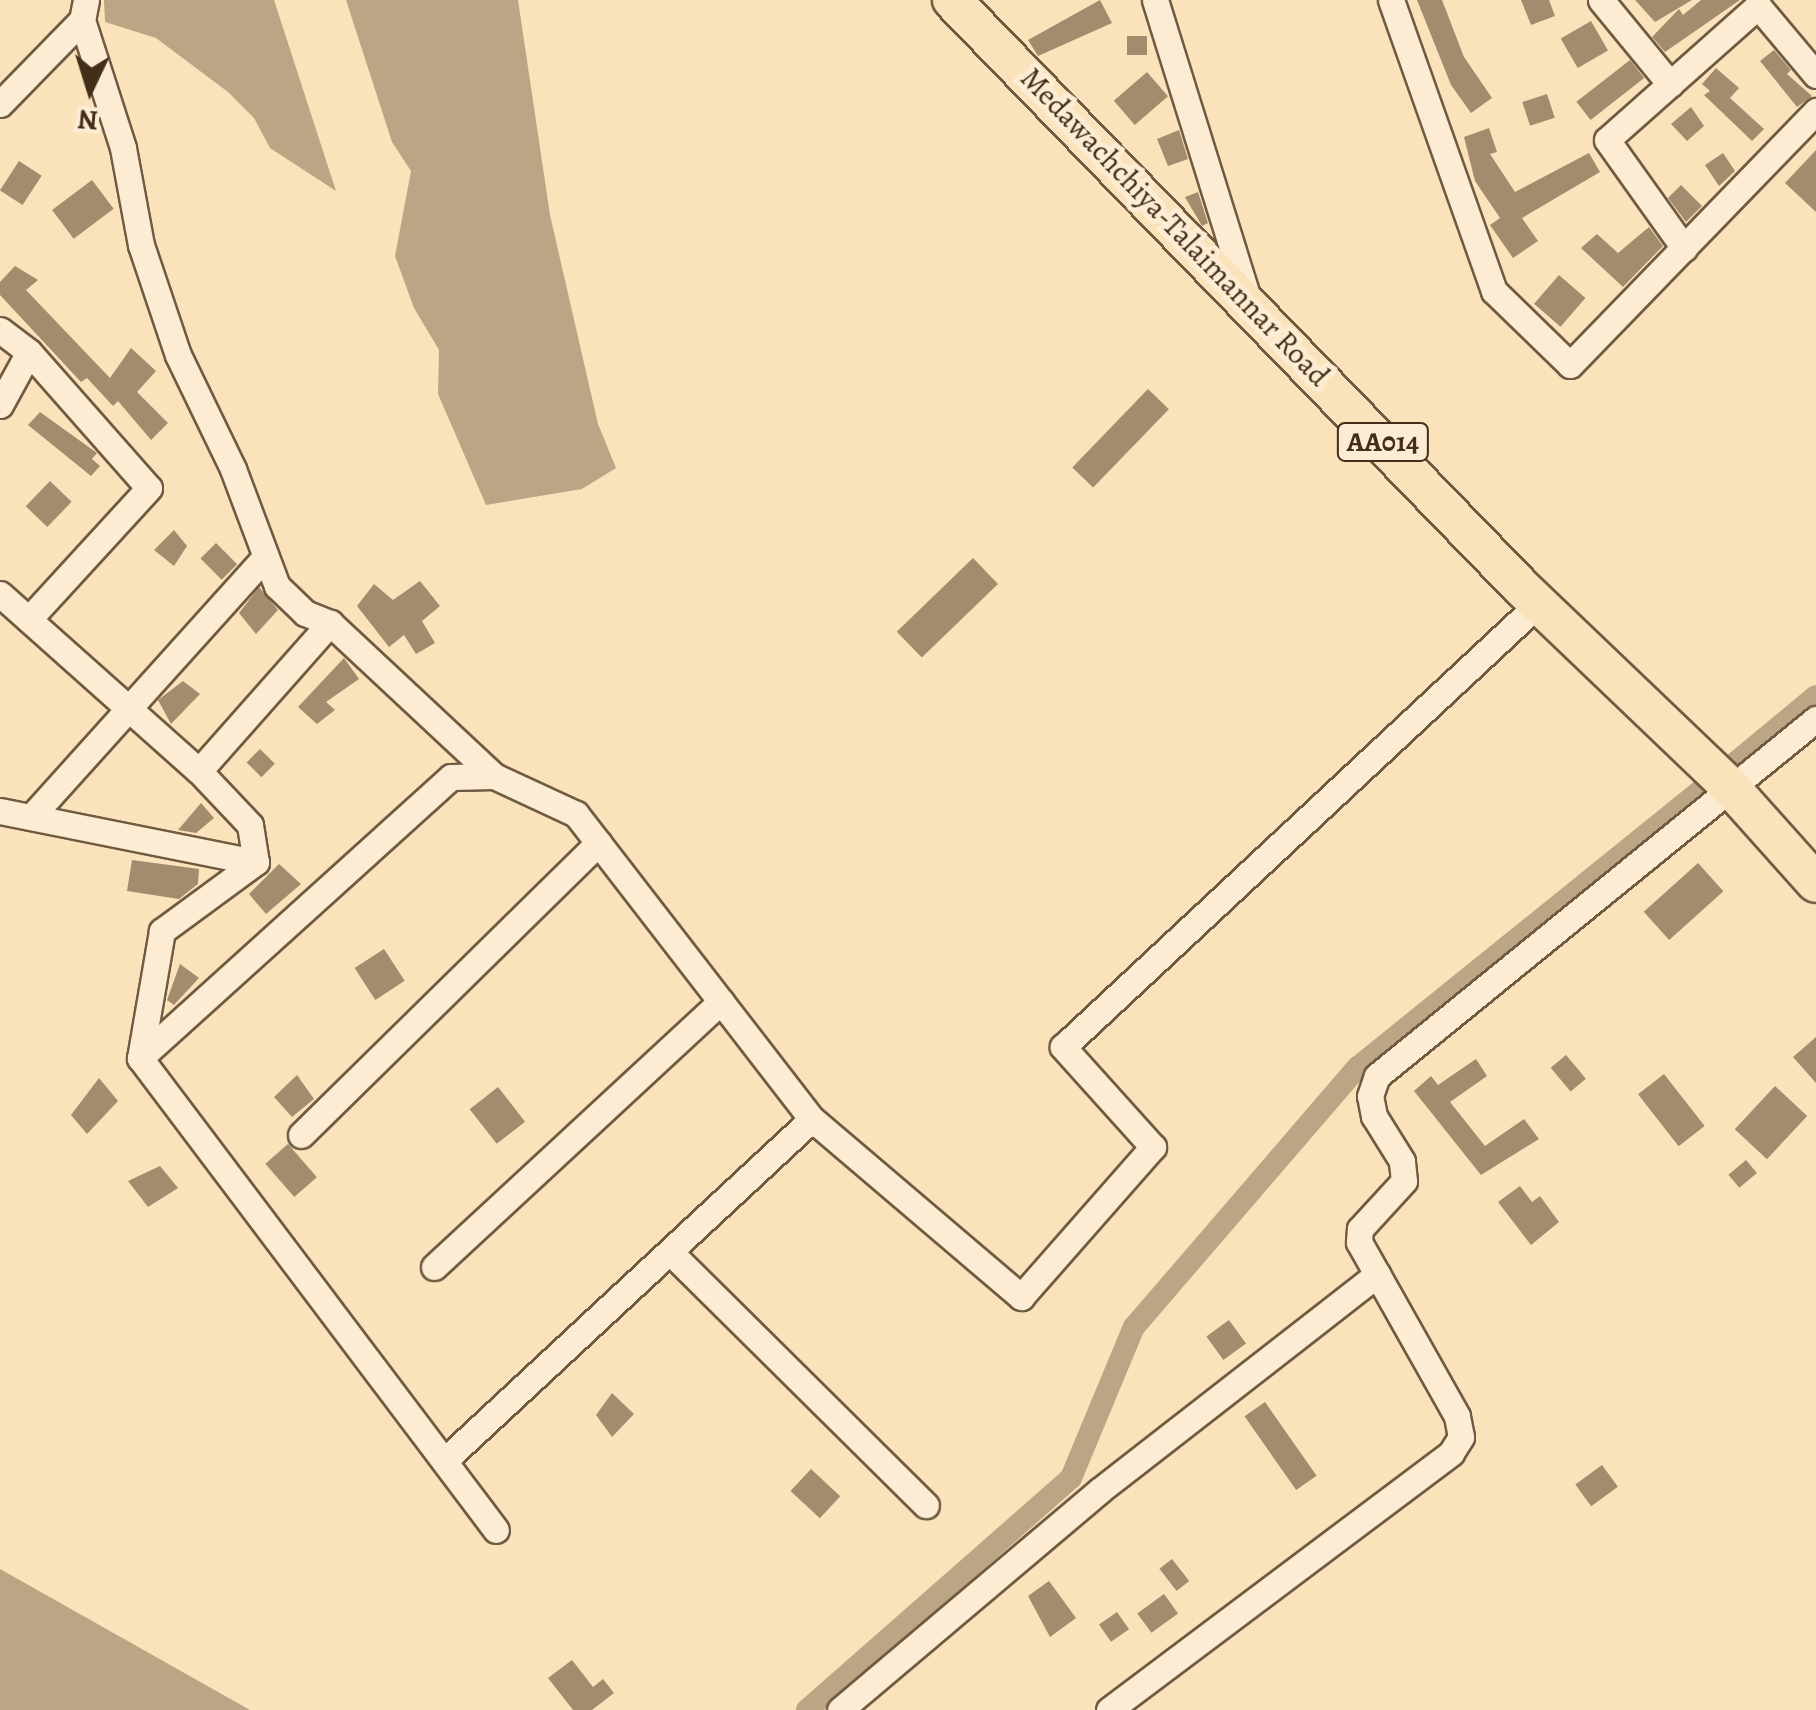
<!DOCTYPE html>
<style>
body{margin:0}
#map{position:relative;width:1816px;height:1710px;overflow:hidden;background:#fae2bb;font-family:Alegreya,serif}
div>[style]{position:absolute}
.water>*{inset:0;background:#bba584}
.canal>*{height:22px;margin:-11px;padding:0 11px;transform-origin:11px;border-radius:11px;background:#bba584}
.building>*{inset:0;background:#a28c6d;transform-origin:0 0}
.roads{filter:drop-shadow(2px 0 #705b42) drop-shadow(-2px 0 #705b42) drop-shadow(0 2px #705b42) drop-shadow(0 -2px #705b42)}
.minor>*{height:25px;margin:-12.5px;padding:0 12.5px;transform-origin:12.5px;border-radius:12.5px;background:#fcecd3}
.highway>*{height:38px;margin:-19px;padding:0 19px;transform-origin:19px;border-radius:19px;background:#fae2bb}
span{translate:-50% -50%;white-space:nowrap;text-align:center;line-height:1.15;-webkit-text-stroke:10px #fcecd3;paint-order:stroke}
.shield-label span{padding:2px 8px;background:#fcecd3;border:2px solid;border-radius:8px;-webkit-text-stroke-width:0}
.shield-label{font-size:28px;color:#422e19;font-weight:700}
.street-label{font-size:30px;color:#422e19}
.north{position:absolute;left:40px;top:40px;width:100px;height:100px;-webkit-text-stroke:8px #fcecd3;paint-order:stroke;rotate:184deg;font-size:28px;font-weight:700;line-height:40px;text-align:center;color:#422e19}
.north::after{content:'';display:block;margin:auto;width:35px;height:45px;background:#422e19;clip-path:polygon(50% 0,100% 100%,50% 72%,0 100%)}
</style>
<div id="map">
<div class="water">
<div style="clip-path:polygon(104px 0,274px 0,336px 191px,270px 148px,254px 118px,228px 92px,156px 38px,105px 22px)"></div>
<div style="clip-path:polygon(346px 0,518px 0,550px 215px,598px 424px,616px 468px,582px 489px,486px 505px,438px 394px,439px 350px,414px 308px,395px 256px,411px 171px,392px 142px)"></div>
<div style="clip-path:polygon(0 1569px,250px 1710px,0 1710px)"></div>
</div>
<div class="canal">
<div style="left:1735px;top:763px;width:105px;rotate:-39.6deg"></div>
<div style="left:807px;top:1710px;width:351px;rotate:-41.3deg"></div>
<div style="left:1071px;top:1478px;width:164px;rotate:-67.4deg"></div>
<div style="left:1134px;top:1327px;width:343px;rotate:-49.3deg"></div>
<div style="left:1358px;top:1067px;width:443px;rotate:-38.9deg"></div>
</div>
<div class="building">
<div style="clip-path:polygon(1100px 0,1112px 23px,1038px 56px,1028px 40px)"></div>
<div style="clip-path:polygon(1417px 0,1442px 0,1464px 57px,1492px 98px,1471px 113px,1451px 85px)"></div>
<div style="clip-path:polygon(1521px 0,1549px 0,1555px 16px,1531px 25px)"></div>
<div style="clip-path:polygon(1635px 0,1692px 0,1655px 22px)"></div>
<div style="clip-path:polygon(1701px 0,1740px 0,1665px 52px,1652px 37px,1679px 9px,1683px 15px)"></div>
<div style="left:1591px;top:21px;width:34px;height:35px;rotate:60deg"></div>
<div style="left:1127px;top:36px;width:20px;height:19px"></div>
<div style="clip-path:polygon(1774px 50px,1791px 70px,1787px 74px,1812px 96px,1797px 107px,1760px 61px)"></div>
<div style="left:1630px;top:60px;width:23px;height:68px;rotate:52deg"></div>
<div style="clip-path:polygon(1716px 68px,1739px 88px,1730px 98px,1764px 129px,1752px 141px,1704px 95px,1710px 91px,1702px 84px)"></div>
<div style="left:1147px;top:72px;width:32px;height:44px;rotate:49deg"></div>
<div style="left:1547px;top:94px;width:25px;height:26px;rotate:72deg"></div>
<div style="clip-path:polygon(1691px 107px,1704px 126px,1687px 141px,1671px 124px)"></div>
<div style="clip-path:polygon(1489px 128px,1497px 152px,1490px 154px,1515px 192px,1589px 153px,1600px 172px,1522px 218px,1538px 241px,1513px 258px,1490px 225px,1500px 218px,1475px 181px,1464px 137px)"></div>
<div style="clip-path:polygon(1179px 130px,1188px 159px,1168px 166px,1157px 139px)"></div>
<div style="clip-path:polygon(1816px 150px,1816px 212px,1785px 183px)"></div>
<div style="clip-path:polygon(1723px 153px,1735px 171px,1719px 186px,1705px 165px)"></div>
<div style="left:19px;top:161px;width:27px;height:35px;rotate:33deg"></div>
<div style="left:92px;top:180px;width:36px;height:50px;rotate:53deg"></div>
<div style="clip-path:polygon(1681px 185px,1702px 206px,1686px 222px,1668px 198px)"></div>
<div style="clip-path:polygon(1198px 192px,1208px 223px,1202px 226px,1185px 197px)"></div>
<div style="clip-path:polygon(1649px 227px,1663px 246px,1623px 287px,1581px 248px,1597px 234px,1618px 253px)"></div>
<div style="clip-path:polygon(15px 266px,38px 280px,26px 290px,110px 378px,131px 348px,156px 371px,137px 392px,168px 423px,151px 440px,118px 401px,113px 406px,87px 378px,81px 382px,0 295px,0 282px)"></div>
<div style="left:1559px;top:275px;width:35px;height:38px;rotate:41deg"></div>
<div style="left:1148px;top:389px;width:29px;height:109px;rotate:44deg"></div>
<div style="clip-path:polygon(40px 412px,97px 453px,92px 459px,100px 466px,91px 476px,28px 425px)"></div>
<div style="left:50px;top:481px;width:30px;height:35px;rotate:44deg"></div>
<div style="clip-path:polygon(174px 530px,187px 546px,174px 566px,154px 550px)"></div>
<div style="left:216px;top:543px;width:30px;height:22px;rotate:45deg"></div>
<div style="left:973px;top:558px;width:36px;height:106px;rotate:46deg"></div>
<div style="clip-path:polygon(420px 581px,440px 606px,422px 621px,435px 643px,416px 654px,404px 635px,389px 647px,357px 606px,374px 584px,393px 600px)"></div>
<div style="clip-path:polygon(259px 587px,278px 610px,256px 634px,239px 613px)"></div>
<div style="clip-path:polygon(344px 658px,359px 679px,326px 702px,335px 710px,317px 724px,298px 707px)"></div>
<div style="clip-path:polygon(183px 681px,200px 694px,171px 724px,158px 700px)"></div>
<div style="left:260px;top:749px;width:21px;height:19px;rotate:45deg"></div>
<div style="clip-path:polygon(201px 803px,214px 818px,196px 833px,178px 830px)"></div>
<div style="clip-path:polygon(132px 860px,199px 869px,198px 884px,179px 899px,127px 891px)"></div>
<div style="left:1698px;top:863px;width:38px;height:73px;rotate:48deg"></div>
<div style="clip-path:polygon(279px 864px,301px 884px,266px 914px,249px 894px)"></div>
<div style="left:384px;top:949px;width:38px;height:35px;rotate:57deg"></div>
<div style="clip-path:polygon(180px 964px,199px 978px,174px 1005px,167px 1000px)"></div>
<div style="clip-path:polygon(1816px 1037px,1816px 1083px,1793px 1057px)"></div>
<div style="left:1566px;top:1055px;width:31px;height:20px;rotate:50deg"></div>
<div style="clip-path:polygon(1476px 1059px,1487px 1076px,1450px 1102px,1485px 1146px,1524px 1119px,1539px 1139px,1481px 1175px,1414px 1091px,1431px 1076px,1438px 1085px)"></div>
<div style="left:1664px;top:1074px;width:66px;height:33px;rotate:52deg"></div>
<div style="clip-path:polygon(297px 1075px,314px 1099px,292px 1117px,274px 1097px)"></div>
<div style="clip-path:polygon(99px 1078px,118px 1101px,87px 1134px,71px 1115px)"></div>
<div style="left:1775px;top:1086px;width:44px;height:59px;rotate:43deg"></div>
<div style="left:498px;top:1087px;width:44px;height:36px;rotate:52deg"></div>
<div style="left:288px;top:1144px;width:44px;height:30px;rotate:49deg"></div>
<div style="left:1746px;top:1160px;width:17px;height:23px;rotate:50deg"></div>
<div style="clip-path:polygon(160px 1166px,178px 1188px,148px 1207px,128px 1181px)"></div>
<div style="clip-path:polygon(1520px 1186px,1532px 1202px,1540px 1196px,1559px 1222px,1531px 1245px,1498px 1202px)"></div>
<div style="left:1229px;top:1320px;width:29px;height:28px;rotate:54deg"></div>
<div style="clip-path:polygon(612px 1393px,634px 1414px,612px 1437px,596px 1415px)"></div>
<div style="left:1265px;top:1402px;width:90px;height:25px;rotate:55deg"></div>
<div style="left:1602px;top:1465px;width:27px;height:33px;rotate:54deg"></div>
<div style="left:811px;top:1469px;width:40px;height:30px;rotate:43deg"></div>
<div style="left:1172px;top:1559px;width:28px;height:16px;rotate:52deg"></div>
<div style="clip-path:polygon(1049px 1581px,1076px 1618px,1050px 1637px,1028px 1596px)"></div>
<div style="left:1164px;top:1594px;width:24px;height:33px;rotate:54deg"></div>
<div style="left:1117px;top:1612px;width:21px;height:22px;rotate:55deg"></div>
<div style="clip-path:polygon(572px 1660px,593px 1687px,603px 1679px,614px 1693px,592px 1710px,573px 1710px,548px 1678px)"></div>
</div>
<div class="roads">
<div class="minor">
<div style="left:86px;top:0;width:20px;rotate:101deg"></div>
<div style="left:82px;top:20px;width:134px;rotate:72.2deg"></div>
<div style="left:123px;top:148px;width:99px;rotate:79.5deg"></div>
<div style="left:141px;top:245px;width:116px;rotate:71.4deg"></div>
<div style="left:178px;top:355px;width:127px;rotate:64.2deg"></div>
<div style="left:233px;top:469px;width:125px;rotate:69.4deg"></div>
<div style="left:277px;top:586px;width:39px;rotate:44deg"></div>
<div style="left:305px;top:613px;width:27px;rotate:22deg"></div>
<div style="left:330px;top:623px;width:224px;rotate:43deg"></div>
<div style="left:1155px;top:0;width:315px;rotate:72.7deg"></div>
<div style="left:1391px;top:0;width:309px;rotate:70.5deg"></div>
<div style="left:1494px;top:291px;width:106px;rotate:44.2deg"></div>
<div style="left:1570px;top:365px;width:354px;rotate:-45.9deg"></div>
<div style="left:1601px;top:0;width:109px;rotate:50.6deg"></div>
<div style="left:1670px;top:84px;width:118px;rotate:-41.6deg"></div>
<div style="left:1758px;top:6px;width:90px;rotate:50deg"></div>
<div style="left:1670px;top:84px;width:84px;rotate:138.4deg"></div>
<div style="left:1607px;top:140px;width:133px;rotate:54.5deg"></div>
<div style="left:0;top:104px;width:117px;rotate:-45.7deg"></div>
<div style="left:0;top:330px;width:36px;rotate:37deg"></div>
<div style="left:29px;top:352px;width:181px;rotate:48.6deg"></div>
<div style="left:149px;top:488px;width:178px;rotate:132.5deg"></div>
<div style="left:0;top:405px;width:60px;rotate:-61.3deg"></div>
<div style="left:0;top:594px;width:266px;rotate:41.7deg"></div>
<div style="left:199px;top:771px;width:74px;rotate:46.6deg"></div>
<div style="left:250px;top:825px;width:37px;rotate:81deg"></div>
<div style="left:199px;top:771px;width:198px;rotate:-48.5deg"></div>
<div style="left:0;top:811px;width:261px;rotate:11.3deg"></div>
<div style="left:31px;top:817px;width:347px;rotate:-48deg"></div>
<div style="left:256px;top:862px;width:117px;rotate:143.7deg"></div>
<div style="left:162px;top:931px;width:129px;rotate:99.8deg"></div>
<div style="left:140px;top:1058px;width:591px;rotate:52.98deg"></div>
<div style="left:140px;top:1058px;width:419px;rotate:-42.1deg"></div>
<div style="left:451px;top:777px;width:43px;rotate:-1.3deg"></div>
<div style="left:494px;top:776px;width:90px;rotate:24.9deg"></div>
<div style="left:576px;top:814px;width:386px;rotate:52.3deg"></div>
<div style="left:812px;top:1119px;width:502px;rotate:137.1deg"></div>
<div style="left:812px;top:1119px;width:275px;rotate:40.4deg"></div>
<div style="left:1021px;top:1297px;width:200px;rotate:-48.7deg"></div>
<div style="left:1153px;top:1147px;width:135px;rotate:-132deg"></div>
<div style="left:1063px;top:1047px;width:650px;rotate:-43deg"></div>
<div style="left:301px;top:1135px;width:417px;rotate:-44.5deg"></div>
<div style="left:670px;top:1252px;width:360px;rotate:44.7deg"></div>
<div style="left:434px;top:1267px;width:391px;rotate:-42.8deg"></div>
<div style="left:840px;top:1710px;width:339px;rotate:-40.2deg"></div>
<div style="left:1099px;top:1491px;width:353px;rotate:-37.9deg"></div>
<div style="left:1109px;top:1710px;width:428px;rotate:-36.9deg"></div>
<div style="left:1451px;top:1453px;width:19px;rotate:-58deg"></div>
<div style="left:1461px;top:1437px;width:21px;rotate:-101deg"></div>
<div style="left:1457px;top:1416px;width:200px;rotate:-119.4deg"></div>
<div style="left:1359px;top:1242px;width:13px;rotate:-86deg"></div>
<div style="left:1360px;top:1229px;width:65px;rotate:-47.5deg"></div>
<div style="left:1404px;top:1181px;width:20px;rotate:-96deg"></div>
<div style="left:1402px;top:1161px;width:53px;rotate:-121.9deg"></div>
<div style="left:1374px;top:1116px;width:20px;rotate:-101deg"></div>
<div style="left:1370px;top:1096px;width:21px;rotate:-71deg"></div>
<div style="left:1377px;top:1076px;width:566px;rotate:-39.12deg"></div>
</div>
<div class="highway">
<div style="left:952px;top:0;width:818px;rotate:45.89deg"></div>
<div style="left:1521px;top:587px;width:291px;rotate:43.7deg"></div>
<div style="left:1731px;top:788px;width:127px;rotate:48.2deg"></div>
</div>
</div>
<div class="shield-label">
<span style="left:1383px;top:442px">AA014</span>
</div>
<div class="street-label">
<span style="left:1175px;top:227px;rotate:46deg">Medawachchiya-Talaimannar Road</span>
</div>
<div class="north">N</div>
</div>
